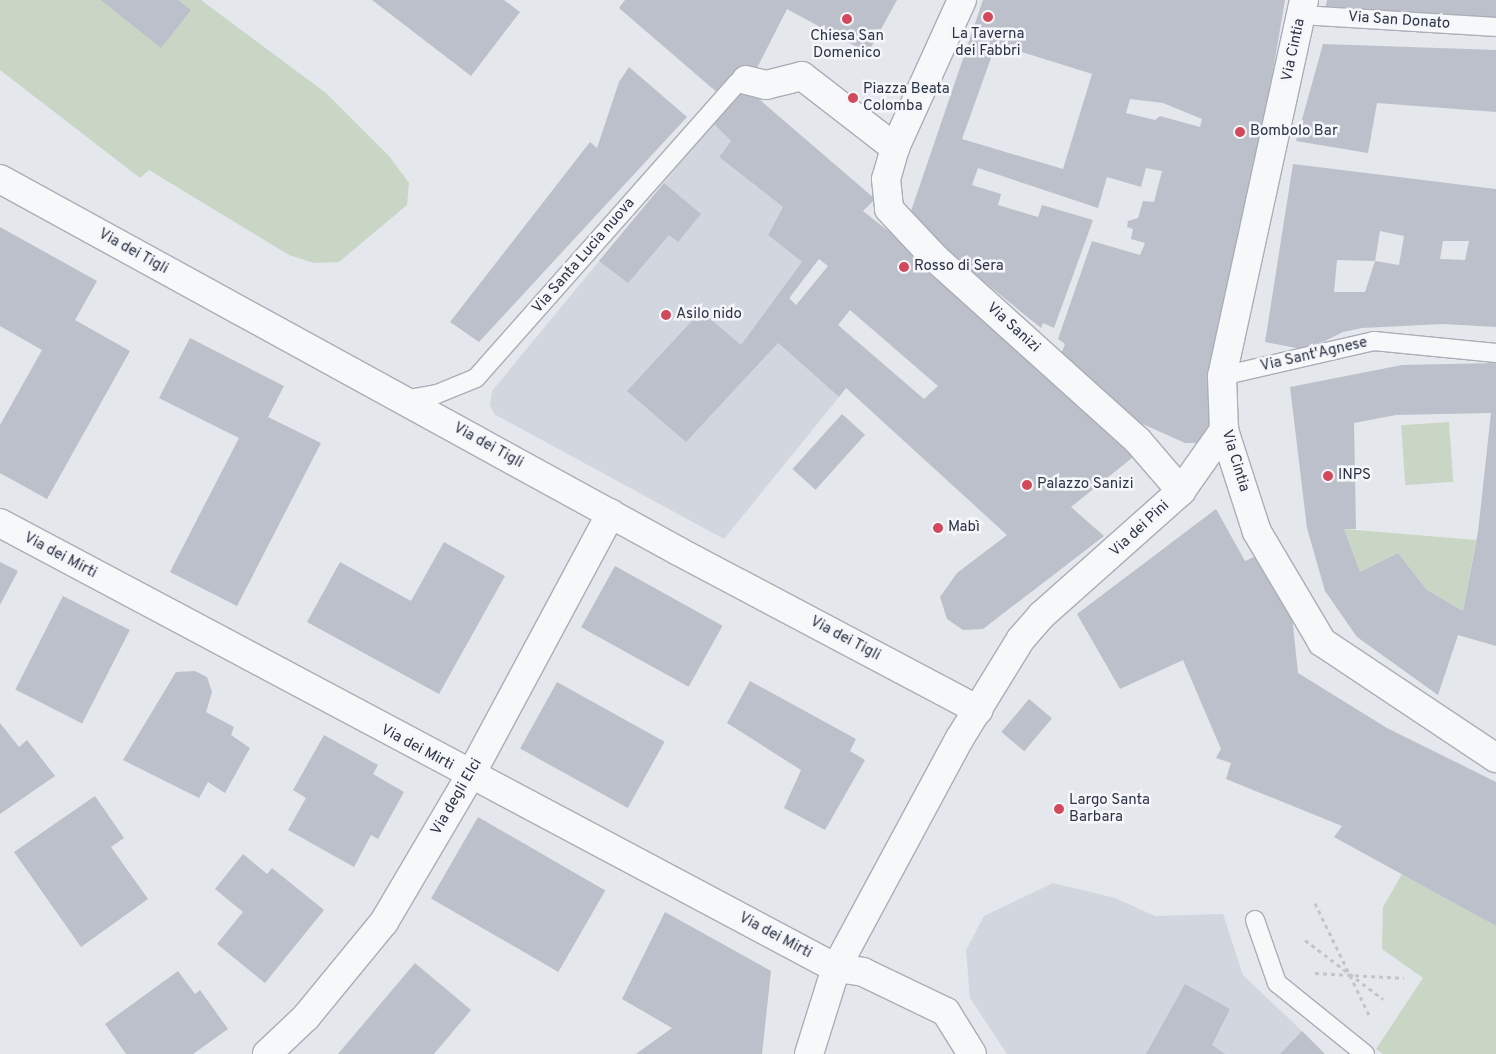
<!DOCTYPE html>
<meta charset="utf-8">
<style>
body{margin:0}
#map{position:relative;width:1496px;height:1054px;overflow:hidden;background:#e4e7ec;font-family:Overpass,sans-serif}
div>[style]{position:absolute}
.built>*{inset:0;background:#d2d6de}
.green>*{inset:0;background:#c9d6c5;transform-origin:0 0}
.building>*{inset:0;background:#bbc0ca;transform-origin:0 0}
.path>*{height:3px;margin-top:-1.5px;transform-origin:0;background:repeating-linear-gradient(90deg,#c2c5cb 0 4px,transparent 0 8px)}
.roads{filter:drop-shadow(1px 0 #a9aeb7) drop-shadow(-1px 0 #a9aeb7) drop-shadow(0 1px #a9aeb7) drop-shadow(0 -1px #a9aeb7)}
.lane>*{height:18px;margin:-9px;padding:0 9px;transform-origin:9px;border-radius:9px;background:#f7f8fa}
.street>*{height:28px;margin:-14px;padding:0 14px;transform-origin:14px;border-radius:14px;background:#f7f8fa}
.dots>*{width:14px;height:14px;translate:-50% -50%;box-sizing:border-box;border:2px solid #f4f6f9;border-radius:50%}
span{translate:-50% -50%;white-space:nowrap;text-align:center;line-height:1.15;-webkit-text-stroke:5px #f4f6f9;paint-order:stroke}
.street-label{font-size:15px;color:#2b3445}
.poi-label{font-size:15px;color:#2b3445}
.left{translate:0 -50%;text-align:left}
</style>
<div id="map">
<div class="built">
<div style="clip-path:polygon(713px 123px,731px 141px,719px 157px,783px 207px,768px 235px,811px 269px,765px 332px,839px 397px,724px 539px,494px 414px,490px 405px,492px 391px)"></div>
<div style="clip-path:polygon(1053px 883px,1115px 898px,1155px 916px,1223px 914px,1243px 975px,1302px 1031px,1280px 1054px,1007px 1054px,970px 998px,966px 950px,984px 916px)"></div>
</div>
<div class="green">
<div style="clip-path:polygon(0 0,201px 0,326px 93px,389px 156px,409px 183px,407px 205px,339px 262px,314px 263px,289px 255px,149px 170px,140px 178px,0 70px)"></div>
<div style="left:1449px;top:422px;width:60px;height:48px;rotate:86deg"></div>
<div style="clip-path:polygon(1344px 529px,1476px 540px,1463px 611px,1427px 590px,1398px 553px,1360px 572px)"></div>
<div style="clip-path:polygon(1402px 874px,1496px 926px,1496px 1054px,1383px 1054px,1376px 1049px,1423px 978px,1382px 949px,1383px 907px)"></div>
</div>
<div class="building">
<div style="clip-path:polygon(101px 0,178px 0,191px 10px,161px 48px)"></div>
<div style="clip-path:polygon(372px 0,504px 0,520px 12px,471px 76px)"></div>
<div style="clip-path:polygon(625px 0,897px 0,868px 53px,787px 9px,755px 72px,720px 95px,619px 8px)"></div>
<div style="clip-path:polygon(evenodd,983px 0,1285px 0,1224px 358px,1206px 435px,1199px 443px,1185px 443px,1116px 412px,1060px 357px,1065px 344px,1058px 339px,1092px 241px,1140px 255px,1145px 243px,1131px 239px,1133px 229px,1127px 227px,1128px 221px,1138px 218px,1143px 201px,1154px 202px,1162px 171px,1146px 168px,1141px 187px,1107px 177px,1098px 208px,978px 168px,972px 185px,1001px 194px,998px 205px,1038px 217px,1042px 205px,1093px 220px,1054px 328px,1043px 323px,1041px 328px,908px 220px,983px 0,996px 44px,1102px 77px,1092px 74px,1063px 169px,962px 139px,996px 44px,983px 0,1130px 99px,1163px 103px,1202px 119px,1200px 127px,1160px 116px,1155px 120px,1126px 113px,1130px 99px)"></div>
<div style="clip-path:polygon(1327px 0,1496px 0,1496px 18px,1325px 10px)"></div>
<div style="clip-path:polygon(1323px 44px,1496px 50px,1496px 112px,1377px 103px,1368px 153px,1296px 141px)"></div>
<div style="clip-path:polygon(629px 67px,687px 117px,479px 342px,450px 322px,590px 142px,597px 148px,619px 82px)"></div>
<div style="clip-path:polygon(evenodd,745px 87px,875px 199px,863px 211px,906px 245px,1137px 454px,1071px 507px,1104px 536px,983px 629px,963px 630px,947px 619px,940px 597px,957px 573px,1007px 535px,846px 388px,839px 397px,778px 343px,686px 442px,627px 391px,701px 311px,741px 345px,802px 262px,768px 235px,783px 207px,719px 157px,731px 141px,713px 123px,745px 87px,819px 259px,828px 266px,796px 305px,789px 298px,819px 259px,745px 87px,850px 310px,938px 386px,924px 399px,838px 325px,850px 310px)"></div>
<div style="clip-path:polygon(evenodd,1293px 164px,1496px 189px,1496px 327px,1443px 324px,1362px 328px,1343px 332px,1307px 350px,1265px 342px,1293px 164px,1380px 231px,1404px 236px,1399px 265px,1375px 261px,1365px 292px,1334px 292px,1337px 260px,1375px 261px,1380px 231px,1293px 164px,1443px 241px,1469px 241px,1465px 260px,1440px 259px,1443px 241px)"></div>
<div style="clip-path:polygon(664px 183px,701px 214px,678px 242px,669px 235px,628px 283px,599px 261px)"></div>
<div style="clip-path:polygon(0 227px,97px 281px,75px 320px,130px 351px,47px 499px,0 473px,0 425px,42px 350px,0 326px)"></div>
<div style="clip-path:polygon(190px 338px,284px 386px,268px 417px,321px 443px,237px 606px,170px 572px,239px 438px,159px 398px)"></div>
<div style="clip-path:polygon(evenodd,1496px 363px,1496px 646px,1458px 635px,1438px 695px,1357px 637px,1325px 591px,1307px 528px,1290px 387px,1402px 365px,1496px 363px,1491px 413px,1478px 532px,1463px 611px,1427px 590px,1398px 553px,1360px 572px,1344px 529px,1356px 529px,1354px 423px,1396px 415px,1491px 413px)"></div>
<div style="left:842px;top:414px;width:31px;height:74px;rotate:42deg"></div>
<div style="clip-path:polygon(1216px 509px,1245px 561px,1258px 555px,1292px 616px,1298px 673px,1387px 728px,1496px 782px,1496px 926px,1334px 837px,1342px 826px,1226px 779px,1231px 763px,1216px 758px,1221px 749px,1183px 660px,1120px 689px,1077px 614px)"></div>
<div style="clip-path:polygon(444px 542px,505px 576px,439px 694px,307px 622px,340px 562px,411px 601px)"></div>
<div style="clip-path:polygon(0 562px,18px 571px,0 605px)"></div>
<div style="left:615px;top:566px;width:123px;height:70px;rotate:29deg"></div>
<div style="left:63px;top:596px;width:75px;height:105px;rotate:27deg"></div>
<div style="clip-path:polygon(195px 671px,207px 677px,212px 692px,206px 712px,234px 727px,231px 735px,250px 748px,225px 793px,208px 782px,199px 798px,123px 760px,176px 672px)"></div>
<div style="clip-path:polygon(750px 681px,856px 739px,850px 751px,865px 760px,825px 830px,784px 808px,801px 770px,727px 723px)"></div>
<div style="left:557px;top:682px;width:123px;height:76px;rotate:29deg"></div>
<div style="left:1029px;top:699px;width:30px;height:43px;rotate:40deg"></div>
<div style="clip-path:polygon(0 723px,19px 747px,27px 740px,55px 776px,0 814px)"></div>
<div style="clip-path:polygon(324px 735px,378px 765px,373px 774px,404px 792px,378px 839px,371px 835px,354px 867px,288px 830px,306px 798px,293px 790px)"></div>
<div style="clip-path:polygon(95px 796px,124px 838px,111px 847px,148px 899px,81px 947px,14px 852px)"></div>
<div style="left:478px;top:817px;width:147px;height:94px;rotate:30deg"></div>
<div style="clip-path:polygon(243px 854px,267px 874px,272px 868px,324px 910px,265px 983px,217px 944px,243px 912px,215px 889px)"></div>
<div style="clip-path:polygon(665px 912px,771px 971px,762px 1054px,636px 1054px,672px 1028px,622px 999px)"></div>
<div style="clip-path:polygon(415px 963px,471px 1010px,434px 1054px,338px 1054px)"></div>
<div style="clip-path:polygon(178px 971px,195px 994px,200px 990px,228px 1029px,193px 1054px,126px 1054px,105px 1024px)"></div>
<div style="clip-path:polygon(1185px 984px,1230px 1009px,1212px 1045px,1225px 1054px,1146px 1054px)"></div>
<div style="clip-path:polygon(1302px 1031px,1325px 1054px,1280px 1054px)"></div>
</div>
<div class="path">
<div style="left:1315px;top:903px;width:127px;rotate:64.2deg"></div>
<div style="left:1305px;top:940px;width:98px;rotate:37.1deg"></div>
<div style="left:1315px;top:973px;width:89px;rotate:3.2deg"></div>
</div>
<div class="roads">
<div class="lane">
<div style="left:1302px;top:15px;width:194px;rotate:3.5deg"></div>
<div style="left:1222px;top:376px;width:156px;rotate:-13deg"></div>
<div style="left:1374px;top:341px;width:123px;rotate:5.6deg"></div>
<div style="left:403px;top:400px;width:35px;rotate:-10deg"></div>
<div style="left:437px;top:394px;width:42px;rotate:-22.3deg"></div>
<div style="left:476px;top:378px;width:394px;rotate:-48.5deg"></div>
<div style="left:737px;top:83px;width:9px;rotate:-18deg"></div>
<div style="left:1255px;top:920px;width:67px;rotate:70.8deg"></div>
<div style="left:1277px;top:983px;width:113px;rotate:38.9deg"></div>
</div>
<div class="street">
<div style="left:962px;top:0;width:162px;rotate:114.4deg"></div>
<div style="left:895px;top:148px;width:32px;rotate:106deg"></div>
<div style="left:886px;top:179px;width:30px;rotate:84deg"></div>
<div style="left:889px;top:209px;width:67px;rotate:46.8deg"></div>
<div style="left:935px;top:258px;width:273px;rotate:42deg"></div>
<div style="left:1138px;top:441px;width:66px;rotate:49.3deg"></div>
<div style="left:1304px;top:0;width:385px;rotate:102.3deg"></div>
<div style="left:1222px;top:376px;width:54px;rotate:87.9deg"></div>
<div style="left:1224px;top:430px;width:107px;rotate:72.1deg"></div>
<div style="left:1257px;top:532px;width:128px;rotate:59.4deg"></div>
<div style="left:1322px;top:642px;width:209px;rotate:33.7deg"></div>
<div style="left:746px;top:80px;width:21px;rotate:14deg"></div>
<div style="left:766px;top:85px;width:37px;rotate:-14deg"></div>
<div style="left:802px;top:76px;width:118px;rotate:37.7deg"></div>
<div style="left:0;top:179px;width:773px;rotate:28.75deg"></div>
<div style="left:678px;top:551px;width:340px;rotate:27.9deg"></div>
<div style="left:0;top:523px;width:947px;rotate:28.03deg"></div>
<div style="left:836px;top:968px;width:27px;rotate:8deg"></div>
<div style="left:863px;top:972px;width:92px;rotate:25.7deg"></div>
<div style="left:946px;top:1012px;width:49px;rotate:58.2deg"></div>
<div style="left:267px;top:1054px;width:54px;rotate:-43.5deg"></div>
<div style="left:306px;top:1017px;width:123px;rotate:-50.6deg"></div>
<div style="left:384px;top:922px;width:169px;rotate:-59.5deg"></div>
<div style="left:470px;top:776px;width:298px;rotate:-61.8deg"></div>
<div style="left:809px;top:1054px;width:90px;rotate:-72.6deg"></div>
<div style="left:836px;top:968px;width:261px;rotate:-61.7deg"></div>
<div style="left:960px;top:738px;width:116px;rotate:-58.4deg"></div>
<div style="left:1021px;top:639px;width:32px;rotate:-49deg"></div>
<div style="left:1042px;top:615px;width:186px;rotate:-41.7deg"></div>
<div style="left:1181px;top:491px;width:75px;rotate:-54.8deg"></div>
</div>
</div>
<div class="dots">
<div style="left:988px;top:17px;background:#d1495b"></div>
<div style="left:847px;top:19px;background:#d1495b"></div>
<div style="left:853px;top:98px;background:#d1495b"></div>
<div style="left:1240px;top:132px;background:#d1495b"></div>
<div style="left:904px;top:267px;background:#d1495b"></div>
<div style="left:666px;top:315px;background:#d1495b"></div>
<div style="left:1328px;top:476px;background:#d1495b"></div>
<div style="left:1027px;top:485px;background:#d1495b"></div>
<div style="left:938px;top:528px;background:#d1495b"></div>
<div style="left:1059px;top:809px;background:#d1495b"></div>
</div>
<div class="street-label">
<span style="left:1399px;top:21px;rotate:4deg">Via San Donato</span>
<span style="left:1294px;top:50px;rotate:-78deg">Via Cintia</span>
<span style="left:133px;top:252px;rotate:29deg">Via dei Tigli</span>
<span style="left:584px;top:256px;rotate:-49deg">Via Santa Lucia nuova</span>
<span style="left:1013px;top:328px;rotate:42deg">Via Sanizi</span>
<span style="left:1314px;top:355px;rotate:-13deg">Via Sant'Agnese</span>
<span style="left:488px;top:446px;rotate:29deg">Via dei Tigli</span>
<span style="left:1235px;top:461px;rotate:73deg">Via Cintia</span>
<span style="left:1140px;top:529px;rotate:-43deg">Via dei Pini</span>
<span style="left:60px;top:556px;rotate:28deg">Via dei Mirti</span>
<span style="left:845px;top:639px;rotate:28deg">Via dei Tigli</span>
<span style="left:417px;top:748px;rotate:28deg">Via dei Mirti</span>
<span style="left:457px;top:797px;rotate:-60deg">Via degli Elci</span>
<span style="left:775px;top:936px;rotate:28deg">Via dei Mirti</span>
</div>
<div class="poi-label">
<span style="left:988px;top:43px">La Taverna<br>dei Fabbri</span>
<span style="left:847px;top:45px">Chiesa San<br>Domenico</span>
<span class="left" style="left:863px;top:98px">Piazza Beata<br>Colomba</span>
<span class="left" style="left:1250px;top:132px">Bombolo Bar</span>
<span class="left" style="left:914px;top:267px">Rosso di Sera</span>
<span class="left" style="left:676px;top:315px">Asilo nido</span>
<span class="left" style="left:1338px;top:476px">INPS</span>
<span class="left" style="left:1037px;top:485px">Palazzo Sanizi</span>
<span class="left" style="left:948px;top:528px">Mabì</span>
<span class="left" style="left:1069px;top:809px">Largo Santa<br>Barbara</span>
</div>
</div>
